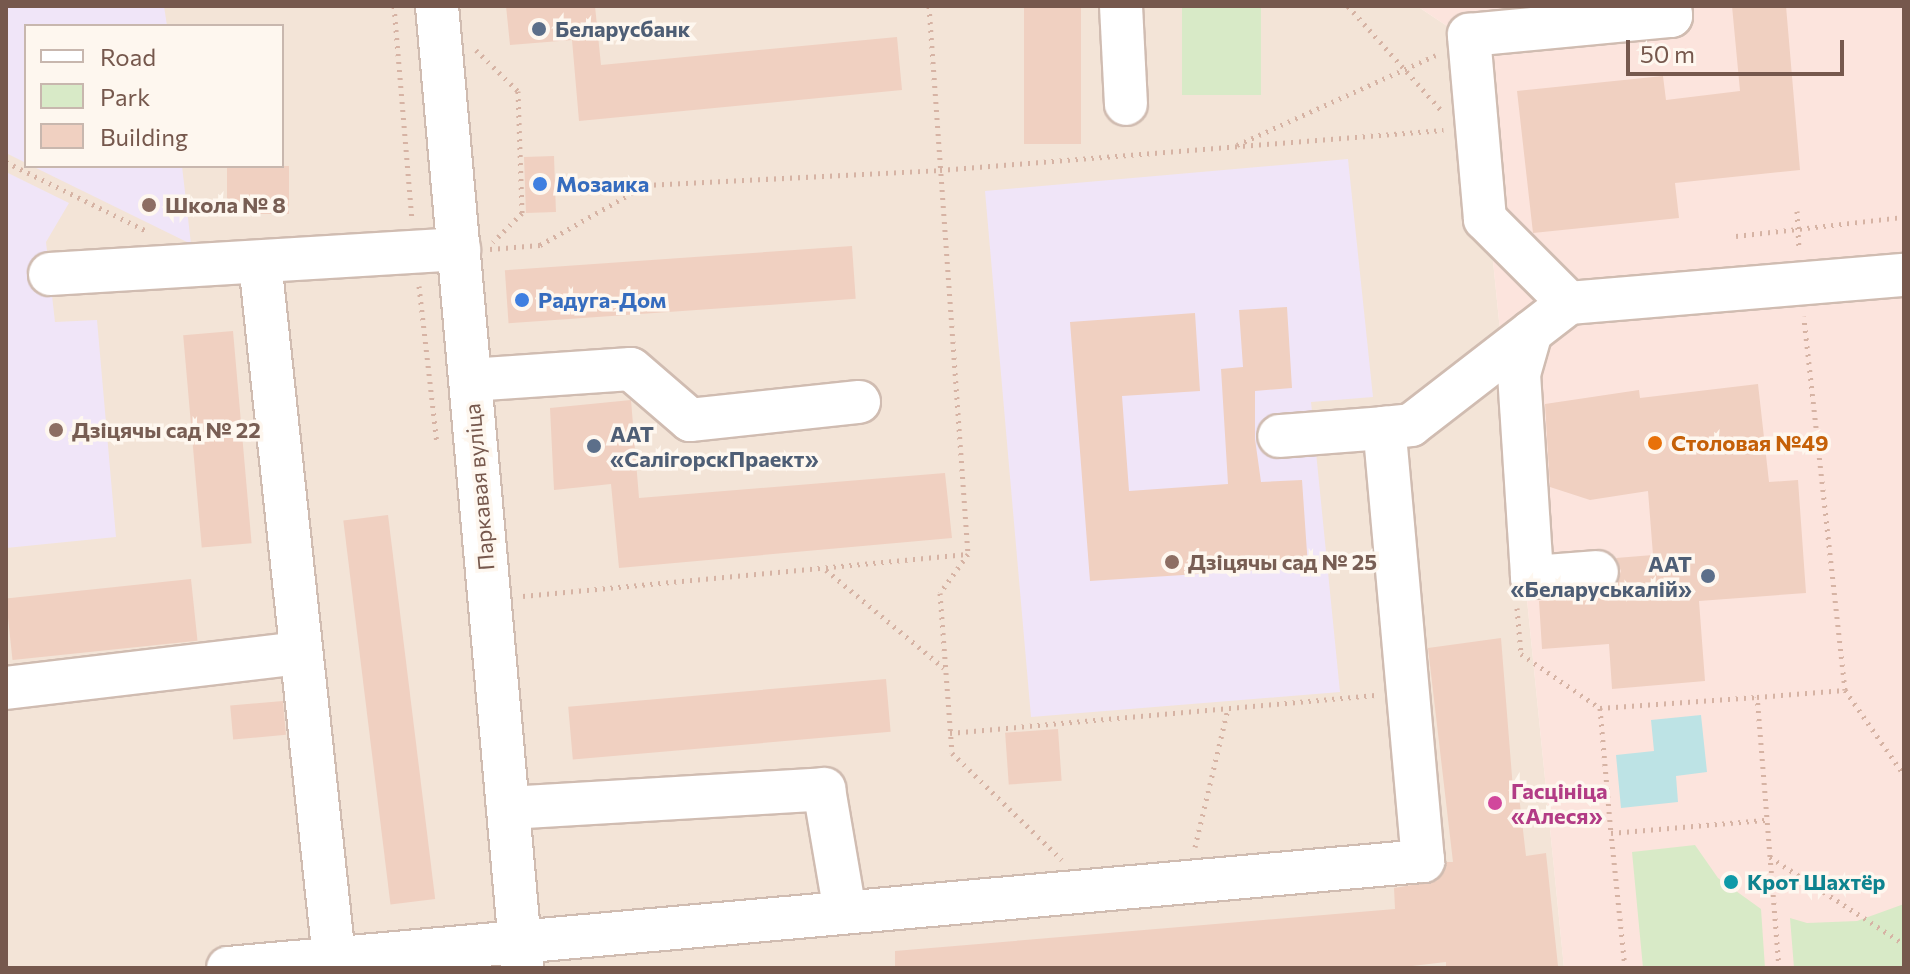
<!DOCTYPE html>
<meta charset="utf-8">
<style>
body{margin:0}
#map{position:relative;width:1910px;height:974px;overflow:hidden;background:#fcf3e9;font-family:Commissioner,sans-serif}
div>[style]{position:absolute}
.residential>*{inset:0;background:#f3e4d7}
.commercial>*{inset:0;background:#fce4dd}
.education>*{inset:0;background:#f0e5f8}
.green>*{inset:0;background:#d8eac7;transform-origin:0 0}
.water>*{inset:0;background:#bde3e5}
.building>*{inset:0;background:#f0d0c1;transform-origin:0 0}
.path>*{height:5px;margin-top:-2.5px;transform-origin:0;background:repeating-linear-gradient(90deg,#d6b3a4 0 2px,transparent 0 8px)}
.roads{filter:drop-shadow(2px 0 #d0bcb1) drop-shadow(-2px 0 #d0bcb1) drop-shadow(0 2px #d0bcb1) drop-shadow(0 -2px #d0bcb1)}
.minor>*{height:42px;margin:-21px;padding:0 21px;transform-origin:21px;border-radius:21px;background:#fff}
.dots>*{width:22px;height:22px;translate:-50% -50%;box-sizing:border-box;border:4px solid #fef7ef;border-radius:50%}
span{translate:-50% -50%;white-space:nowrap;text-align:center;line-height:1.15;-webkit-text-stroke:7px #fef7ef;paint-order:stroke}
.service-label{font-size:22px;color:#4e5e75;font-weight:700}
.left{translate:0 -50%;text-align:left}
.right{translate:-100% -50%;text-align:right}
.shop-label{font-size:22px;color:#366cbe;font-weight:700}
.education-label{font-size:22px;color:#785e54;font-weight:700}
.food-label{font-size:22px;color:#c56008;font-weight:700}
.street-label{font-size:22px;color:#76584d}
.hotel-label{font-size:22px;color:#b23c85;font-weight:700}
.culture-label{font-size:22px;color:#0d838f;font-weight:700}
.frame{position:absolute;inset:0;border:8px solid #76584d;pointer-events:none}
.legend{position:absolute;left:24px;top:24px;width:260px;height:144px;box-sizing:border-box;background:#fef7ef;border:2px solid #c8b7ae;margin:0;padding:10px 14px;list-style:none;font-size:24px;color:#76584d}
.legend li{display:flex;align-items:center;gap:16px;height:40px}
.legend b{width:40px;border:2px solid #c8b7ae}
.scale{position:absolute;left:1626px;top:40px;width:218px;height:36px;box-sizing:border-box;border:4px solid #76584d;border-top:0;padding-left:10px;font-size:24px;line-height:28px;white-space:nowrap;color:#76584d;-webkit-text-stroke:6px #fef7ef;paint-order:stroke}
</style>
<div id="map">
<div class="residential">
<div style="clip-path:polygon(evenodd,6px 6px,1417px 6px,1471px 42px,1564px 968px,6px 968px,6px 6px,26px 26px,282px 26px,282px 166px,26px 166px,26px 26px)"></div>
</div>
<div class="commercial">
<div style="clip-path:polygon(1417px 6px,1903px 6px,1904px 968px,1564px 968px,1471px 42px)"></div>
</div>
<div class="education">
<div style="clip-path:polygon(6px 6px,164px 6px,167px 26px,26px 26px,26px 163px,6px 153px)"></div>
<div style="clip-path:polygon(1348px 159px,1373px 397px,1311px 402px,1340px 692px,1031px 717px,985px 191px)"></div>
<div style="clip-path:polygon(32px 166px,182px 166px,191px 244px)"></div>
<div style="clip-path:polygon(6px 172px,69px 203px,46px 242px,55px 322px,97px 320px,116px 537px,6px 548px)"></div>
</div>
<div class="green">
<div style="left:1182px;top:6px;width:79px;height:89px"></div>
<div style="clip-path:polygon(1695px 845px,1718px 878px,1761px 909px,1765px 968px,1643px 968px,1632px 852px)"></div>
<div style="clip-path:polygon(1904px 904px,1904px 968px,1794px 968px,1790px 918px,1807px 923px,1857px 921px)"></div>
</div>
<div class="water">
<div style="clip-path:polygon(1701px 715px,1707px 772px,1676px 776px,1678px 802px,1621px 808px,1616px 755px,1654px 751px,1651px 720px)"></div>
</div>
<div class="building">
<div style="clip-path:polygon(506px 6px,595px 6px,601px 65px,897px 37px,902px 90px,579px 121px,572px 40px,510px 45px)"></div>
<div style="left:1024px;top:6px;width:57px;height:138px"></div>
<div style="clip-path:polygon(1732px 6px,1786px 6px,1800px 170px,1675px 183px,1679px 218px,1533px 233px,1517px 91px,1663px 76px,1666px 100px,1740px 91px)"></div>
<div style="left:554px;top:156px;width:56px;height:30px;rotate:88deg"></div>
<div style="left:227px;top:166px;width:62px;height:48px"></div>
<div style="left:852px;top:246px;width:53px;height:348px;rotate:86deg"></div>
<div style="clip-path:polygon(1287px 307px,1292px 388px,1255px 391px,1255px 439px,1261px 482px,1302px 480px,1308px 567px,1090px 581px,1070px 322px,1195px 313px,1200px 391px,1122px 396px,1129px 491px,1228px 484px,1221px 369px,1243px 367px,1239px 310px)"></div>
<div style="left:233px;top:331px;width:213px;height:50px;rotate:85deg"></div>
<div style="clip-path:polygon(1758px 384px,1769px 482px,1798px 480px,1806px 593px,1699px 601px,1705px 681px,1612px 689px,1609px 644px,1542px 649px,1539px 601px,1612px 595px,1621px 571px,1616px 558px,1653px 555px,1648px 491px,1590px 500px,1550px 487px,1545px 404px,1639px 390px,1640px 398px)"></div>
<div style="clip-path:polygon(631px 400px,639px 498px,945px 473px,952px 538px,619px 568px,611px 484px,554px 490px,550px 408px)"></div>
<div style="left:388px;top:515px;width:387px;height:45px;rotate:83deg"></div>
<div style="left:191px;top:579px;width:62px;height:186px;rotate:84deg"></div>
<div style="clip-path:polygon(1501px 638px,1513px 789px,1518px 787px,1526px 856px,1546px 853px,1558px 966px,1446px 968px,1446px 962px,1395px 968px,895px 968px,895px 951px,1395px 909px,1394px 888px,1436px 881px,1446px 862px,1453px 862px,1428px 648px)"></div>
<div style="left:886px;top:679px;width:53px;height:319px;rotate:85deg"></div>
<div style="left:283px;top:701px;width:34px;height:53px;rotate:85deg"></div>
<div style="left:1058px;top:729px;width:52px;height:53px;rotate:86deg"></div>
</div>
<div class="path">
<div style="left:394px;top:6px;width:215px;rotate:85.2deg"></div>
<div style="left:929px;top:6px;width:549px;rotate:85.93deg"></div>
<div style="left:968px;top:554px;width:48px;rotate:125.7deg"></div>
<div style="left:940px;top:593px;width:160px;rotate:85.7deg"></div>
<div style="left:952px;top:753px;width:153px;rotate:44.2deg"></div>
<div style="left:1348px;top:6px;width:140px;rotate:48.2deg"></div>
<div style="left:476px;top:50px;width:59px;rotate:44.3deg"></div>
<div style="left:518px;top:91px;width:122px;rotate:88.1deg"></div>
<div style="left:522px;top:213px;width:41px;rotate:135deg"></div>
<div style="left:1237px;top:145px;width:218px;rotate:-24.3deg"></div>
<div style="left:6px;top:162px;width:159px;rotate:26.1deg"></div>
<div style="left:1797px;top:211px;width:39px;rotate:87deg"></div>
<div style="left:1736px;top:236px;width:169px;rotate:-6.5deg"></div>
<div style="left:490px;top:249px;width:50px;rotate:-4.6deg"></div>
<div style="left:540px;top:245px;width:122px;rotate:-29.5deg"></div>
<div style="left:646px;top:185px;width:294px;rotate:-2.9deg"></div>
<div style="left:940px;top:170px;width:505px;rotate:-4.55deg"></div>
<div style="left:419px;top:286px;width:158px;rotate:83.5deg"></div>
<div style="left:826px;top:570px;width:153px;rotate:39.7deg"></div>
<div style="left:523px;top:596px;width:446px;rotate:-5.4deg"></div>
<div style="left:1517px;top:608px;width:46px;rotate:85deg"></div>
<div style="left:1521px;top:654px;width:96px;rotate:34.4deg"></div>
<div style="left:1600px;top:708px;width:157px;rotate:-4deg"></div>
<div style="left:1845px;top:690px;width:103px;rotate:55.2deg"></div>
<div style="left:1600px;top:708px;width:125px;rotate:85deg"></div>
<div style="left:950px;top:733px;width:427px;rotate:-5.1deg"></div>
<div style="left:1195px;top:847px;width:143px;rotate:-76.6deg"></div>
<div style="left:1770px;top:857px;width:160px;rotate:33deg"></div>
<div style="left:1625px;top:968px;width:136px;rotate:-95.9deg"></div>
<div style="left:1611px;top:833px;width:157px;rotate:-4.8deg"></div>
<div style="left:1779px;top:968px;width:272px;rotate:-94.6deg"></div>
<div style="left:1757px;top:697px;width:88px;rotate:-4.5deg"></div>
<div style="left:1845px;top:690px;width:376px;rotate:-96.3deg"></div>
</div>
<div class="roads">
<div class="minor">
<div style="left:437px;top:6px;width:966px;rotate:84.95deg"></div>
<div style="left:1121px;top:6px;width:98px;rotate:87.1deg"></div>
<div style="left:260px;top:262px;width:700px;rotate:83.93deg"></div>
<div style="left:50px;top:274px;width:410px;rotate:-3.5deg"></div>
<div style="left:1569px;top:303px;width:119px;rotate:-135deg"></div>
<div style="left:1485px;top:219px;width:185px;rotate:-95deg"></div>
<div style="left:1469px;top:35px;width:203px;rotate:-5.4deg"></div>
<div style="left:1671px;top:16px;width:10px;rotate:-96deg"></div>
<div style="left:1531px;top:332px;width:44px;rotate:105.9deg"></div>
<div style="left:1519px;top:374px;width:203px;rotate:86.3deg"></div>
<div style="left:1532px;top:577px;width:65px;rotate:-4.4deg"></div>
<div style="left:470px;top:380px;width:161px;rotate:-3.9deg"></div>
<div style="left:631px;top:369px;width:78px;rotate:40.8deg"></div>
<div style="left:690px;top:420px;width:170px;rotate:-6.1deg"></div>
<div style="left:1384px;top:428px;width:27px;rotate:-6deg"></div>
<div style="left:1411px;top:425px;width:200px;rotate:-37.7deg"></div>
<div style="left:1569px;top:303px;width:336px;rotate:-4.8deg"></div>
<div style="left:6px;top:688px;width:297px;rotate:-6.8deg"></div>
<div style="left:508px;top:808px;width:317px;rotate:-3.4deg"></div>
<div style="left:824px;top:789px;width:125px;rotate:80.3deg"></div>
<div style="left:228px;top:968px;width:1200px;rotate:-5.12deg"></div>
<div style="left:1423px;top:861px;width:435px;rotate:-95.1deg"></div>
<div style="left:1384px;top:428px;width:105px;rotate:175.6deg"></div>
</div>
</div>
<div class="dots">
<div style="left:539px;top:29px;background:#5c6f8a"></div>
<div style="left:540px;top:184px;background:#3f7fe0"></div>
<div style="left:149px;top:205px;background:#8d6e63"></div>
<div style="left:522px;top:300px;background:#3f7fe0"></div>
<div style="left:56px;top:430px;background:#8d6e63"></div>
<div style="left:1655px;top:443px;background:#e8710a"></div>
<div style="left:594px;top:446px;background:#5c6f8a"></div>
<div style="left:1172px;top:562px;background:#8d6e63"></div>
<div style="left:1708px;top:576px;background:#5c6f8a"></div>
<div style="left:1495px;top:803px;background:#d1479c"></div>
<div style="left:1731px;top:882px;background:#0f9aa8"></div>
</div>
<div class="service-label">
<span class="left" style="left:555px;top:29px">Беларусбанк</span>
<span class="left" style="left:610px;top:446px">ААТ<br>«СалігорскПраект»</span>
<span class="right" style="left:1692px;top:576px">ААТ<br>«Беларуськалій»</span>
</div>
<div class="shop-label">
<span class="left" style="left:556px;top:184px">Мозаика</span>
<span class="left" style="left:538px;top:300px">Радуга-Дом</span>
</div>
<div class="education-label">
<span class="left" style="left:165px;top:205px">Школа № 8</span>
<span class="left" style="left:72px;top:430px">Дзіцячы сад № 22</span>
<span class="left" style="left:1188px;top:562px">Дзіцячы сад № 25</span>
</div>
<div class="food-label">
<span class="left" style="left:1671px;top:443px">Столовая №49</span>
</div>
<div class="street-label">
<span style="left:479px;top:487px;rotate:-95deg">Паркавая вуліца</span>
</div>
<div class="hotel-label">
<span class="left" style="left:1511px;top:803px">Гасцініца<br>«Алеся»</span>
</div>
<div class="culture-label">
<span class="left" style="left:1747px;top:882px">Крот Шахтёр</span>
</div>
<div class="frame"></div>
<ul class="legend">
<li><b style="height:10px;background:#fff"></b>Road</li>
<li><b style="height:22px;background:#d8eac7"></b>Park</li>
<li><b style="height:22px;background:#f0d0c1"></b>Building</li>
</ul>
<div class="scale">50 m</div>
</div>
